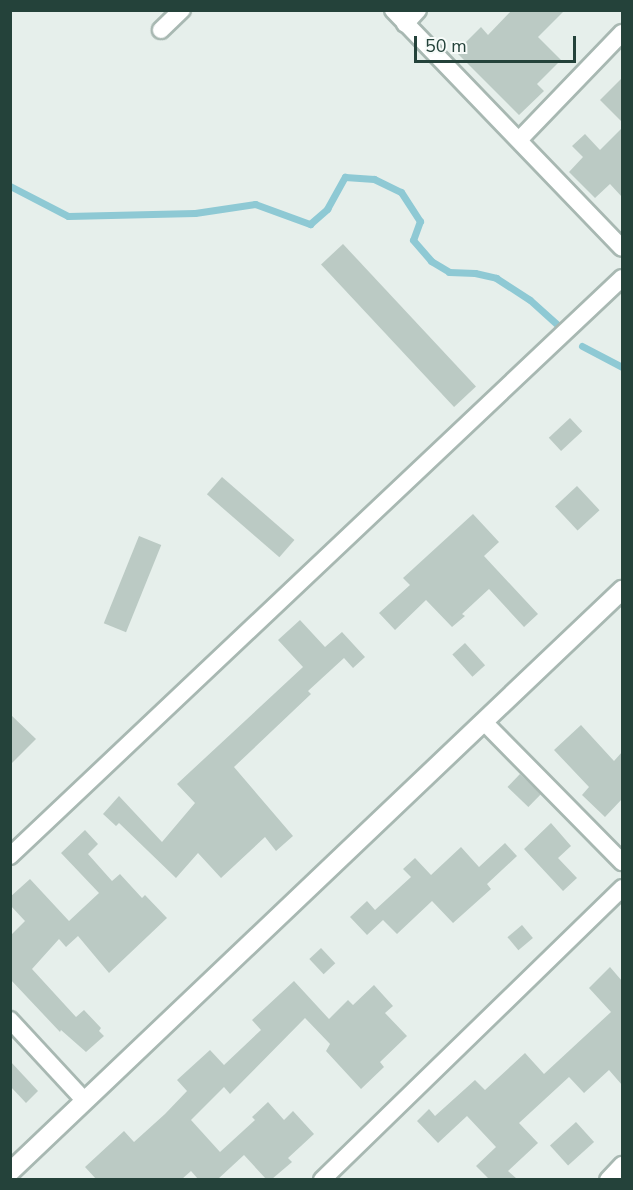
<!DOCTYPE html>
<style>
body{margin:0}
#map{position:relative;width:633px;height:1190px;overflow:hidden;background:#e6efeb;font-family:"Nunito Sans",sans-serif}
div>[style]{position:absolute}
.stream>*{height:7px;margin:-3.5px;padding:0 3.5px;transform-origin:3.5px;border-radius:3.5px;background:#8ec9d4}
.building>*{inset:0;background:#bbcac4;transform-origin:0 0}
.roads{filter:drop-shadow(2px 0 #a8b8b2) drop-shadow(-2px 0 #a8b8b2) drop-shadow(0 2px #a8b8b2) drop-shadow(0 -2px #a8b8b2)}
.street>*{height:16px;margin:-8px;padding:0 8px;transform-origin:8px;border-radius:8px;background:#fff}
.secondary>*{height:18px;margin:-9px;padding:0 9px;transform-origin:9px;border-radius:9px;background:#fff}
span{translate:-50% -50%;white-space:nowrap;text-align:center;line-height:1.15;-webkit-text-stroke:4.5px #f7fbf9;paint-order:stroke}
.frame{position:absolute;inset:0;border:12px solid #24423a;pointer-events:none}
.scale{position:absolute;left:414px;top:36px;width:162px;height:27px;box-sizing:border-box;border:3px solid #24423a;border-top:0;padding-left:8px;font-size:18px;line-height:21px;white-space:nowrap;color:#24423a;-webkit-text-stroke:4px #f7fbf9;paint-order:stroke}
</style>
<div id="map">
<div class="stream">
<div style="left:10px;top:186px;width:65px;rotate:27.3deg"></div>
<div style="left:68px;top:216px;width:127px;rotate:-1.4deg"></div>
<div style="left:195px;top:213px;width:61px;rotate:-8.5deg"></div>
<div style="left:255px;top:204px;width:59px;rotate:20deg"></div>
<div style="left:310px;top:224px;width:23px;rotate:-41deg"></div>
<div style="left:327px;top:209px;width:37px;rotate:-61deg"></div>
<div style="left:345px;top:177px;width:29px;rotate:4deg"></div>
<div style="left:374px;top:179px;width:30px;rotate:26deg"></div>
<div style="left:401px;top:192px;width:35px;rotate:57deg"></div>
<div style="left:420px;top:221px;width:20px;rotate:110deg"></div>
<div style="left:413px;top:240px;width:28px;rotate:49deg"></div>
<div style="left:431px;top:261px;width:21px;rotate:31deg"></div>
<div style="left:449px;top:272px;width:26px;rotate:2deg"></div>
<div style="left:475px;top:273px;width:22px;rotate:13deg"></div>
<div style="left:496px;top:278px;width:40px;rotate:32.9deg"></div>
<div style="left:530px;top:300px;width:36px;rotate:42deg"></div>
<div style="left:582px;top:346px;width:45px;rotate:27.7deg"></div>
</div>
<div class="building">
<div style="clip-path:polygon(512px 10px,565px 10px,538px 37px,561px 60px,537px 84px,544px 91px,519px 115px,456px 52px,481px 27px,488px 35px)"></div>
<div style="clip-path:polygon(622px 78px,622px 122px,600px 100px)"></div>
<div style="clip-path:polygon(622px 128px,622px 197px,610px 184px,595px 198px,569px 172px,583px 157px,572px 146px,585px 134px,600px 150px)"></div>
<div style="left:343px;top:244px;width:195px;height:30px;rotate:47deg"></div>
<div style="left:570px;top:418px;width:18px;height:29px;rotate:47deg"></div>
<div style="left:222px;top:477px;width:96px;height:23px;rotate:41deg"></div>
<div style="left:577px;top:486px;width:33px;height:30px;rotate:47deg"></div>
<div style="clip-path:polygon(473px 514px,499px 542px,484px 556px,538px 614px,524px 627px,489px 589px,462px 614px,465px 616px,452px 627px,426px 600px,395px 630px,379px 613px,410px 585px,403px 578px)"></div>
<div style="left:139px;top:536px;width:24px;height:94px;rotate:22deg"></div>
<div style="clip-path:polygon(300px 620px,325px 647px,342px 632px,365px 657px,353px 668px,344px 658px,308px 691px,311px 694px,234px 767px,293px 836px,276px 851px,265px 837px,221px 878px,198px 853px,176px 878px,119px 823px,116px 826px,103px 814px,119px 796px,162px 842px,195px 803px,177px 784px,303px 667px,278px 640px)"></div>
<div style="left:465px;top:643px;width:30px;height:17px;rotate:48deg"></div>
<div style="clip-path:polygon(10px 714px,36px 739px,10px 765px)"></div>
<div style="clip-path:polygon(581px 725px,614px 761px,622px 752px,622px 799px,605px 817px,582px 795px,589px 787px,554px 750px)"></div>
<div style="left:520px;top:774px;width:29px;height:18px;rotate:44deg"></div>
<div style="clip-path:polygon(551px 823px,571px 846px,558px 858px,577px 878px,563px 891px,524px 849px)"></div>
<div style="clip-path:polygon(85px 830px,98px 844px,88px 854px,112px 881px,120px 874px,142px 898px,145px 895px,167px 918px,109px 973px,78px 936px,66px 947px,59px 939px,32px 969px,76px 1017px,84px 1010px,101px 1028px,99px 1031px,104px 1036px,86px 1052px,61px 1030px,60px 1032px,10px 979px,10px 936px,25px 921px,10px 905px,10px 897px,30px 879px,69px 921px,99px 893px,61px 853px)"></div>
<div style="clip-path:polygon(505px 843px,517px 856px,487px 884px,491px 889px,453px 923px,432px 901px,397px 934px,383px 920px,367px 935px,350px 917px,367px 901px,375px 910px,411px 877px,403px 869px,415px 858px,431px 875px,461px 847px,479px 867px)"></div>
<div style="left:522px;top:925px;width:17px;height:19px;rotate:50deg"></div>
<div style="left:321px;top:948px;width:21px;height:16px;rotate:47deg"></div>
<div style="clip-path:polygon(610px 967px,622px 981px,622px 1085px,609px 1070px,584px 1093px,569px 1077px,519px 1123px,538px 1143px,508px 1171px,517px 1179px,489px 1179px,476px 1166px,496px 1147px,467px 1116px,438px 1143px,417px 1121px,429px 1109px,435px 1116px,475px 1080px,485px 1090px,525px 1053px,544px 1074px,611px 1012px,589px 988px)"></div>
<div style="clip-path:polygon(294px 981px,329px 1019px,348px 1000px,353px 1005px,374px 985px,393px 1006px,385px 1013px,407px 1036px,380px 1062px,384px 1067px,361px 1089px,326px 1051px,330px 1044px,305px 1018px,230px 1094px,224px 1087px,191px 1120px,220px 1152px,255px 1120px,252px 1117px,268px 1102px,284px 1120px,293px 1111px,314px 1134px,288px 1158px,292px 1162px,272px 1179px,266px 1179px,244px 1155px,218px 1179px,198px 1179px,191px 1171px,182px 1179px,96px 1179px,85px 1167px,124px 1131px,134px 1142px,165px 1114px,187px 1091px,177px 1080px,210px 1050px,224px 1065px,261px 1030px,252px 1020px)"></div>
<div style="clip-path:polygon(10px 1061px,38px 1091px,26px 1103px,10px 1086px)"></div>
<div style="left:576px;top:1122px;width:27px;height:35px;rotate:48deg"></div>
</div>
<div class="roads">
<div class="street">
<div style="left:393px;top:10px;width:330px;rotate:46.1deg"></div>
<div style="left:405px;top:24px;width:19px;rotate:-47deg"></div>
<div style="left:161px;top:30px;width:29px;rotate:-44deg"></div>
<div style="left:519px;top:140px;width:149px;rotate:-46.1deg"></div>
<div style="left:484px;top:722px;width:197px;rotate:45.4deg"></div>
<div style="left:10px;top:856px;width:842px;rotate:-43.36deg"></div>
<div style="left:10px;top:1020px;width:110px;rotate:47.2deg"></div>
<div style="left:322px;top:1180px;width:419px;rotate:-44.2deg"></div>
<div style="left:608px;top:1180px;width:21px;rotate:-47deg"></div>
</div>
<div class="secondary">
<div style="left:10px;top:1172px;width:845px;rotate:-43.56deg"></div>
</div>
</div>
<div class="frame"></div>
<div class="scale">50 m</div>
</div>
